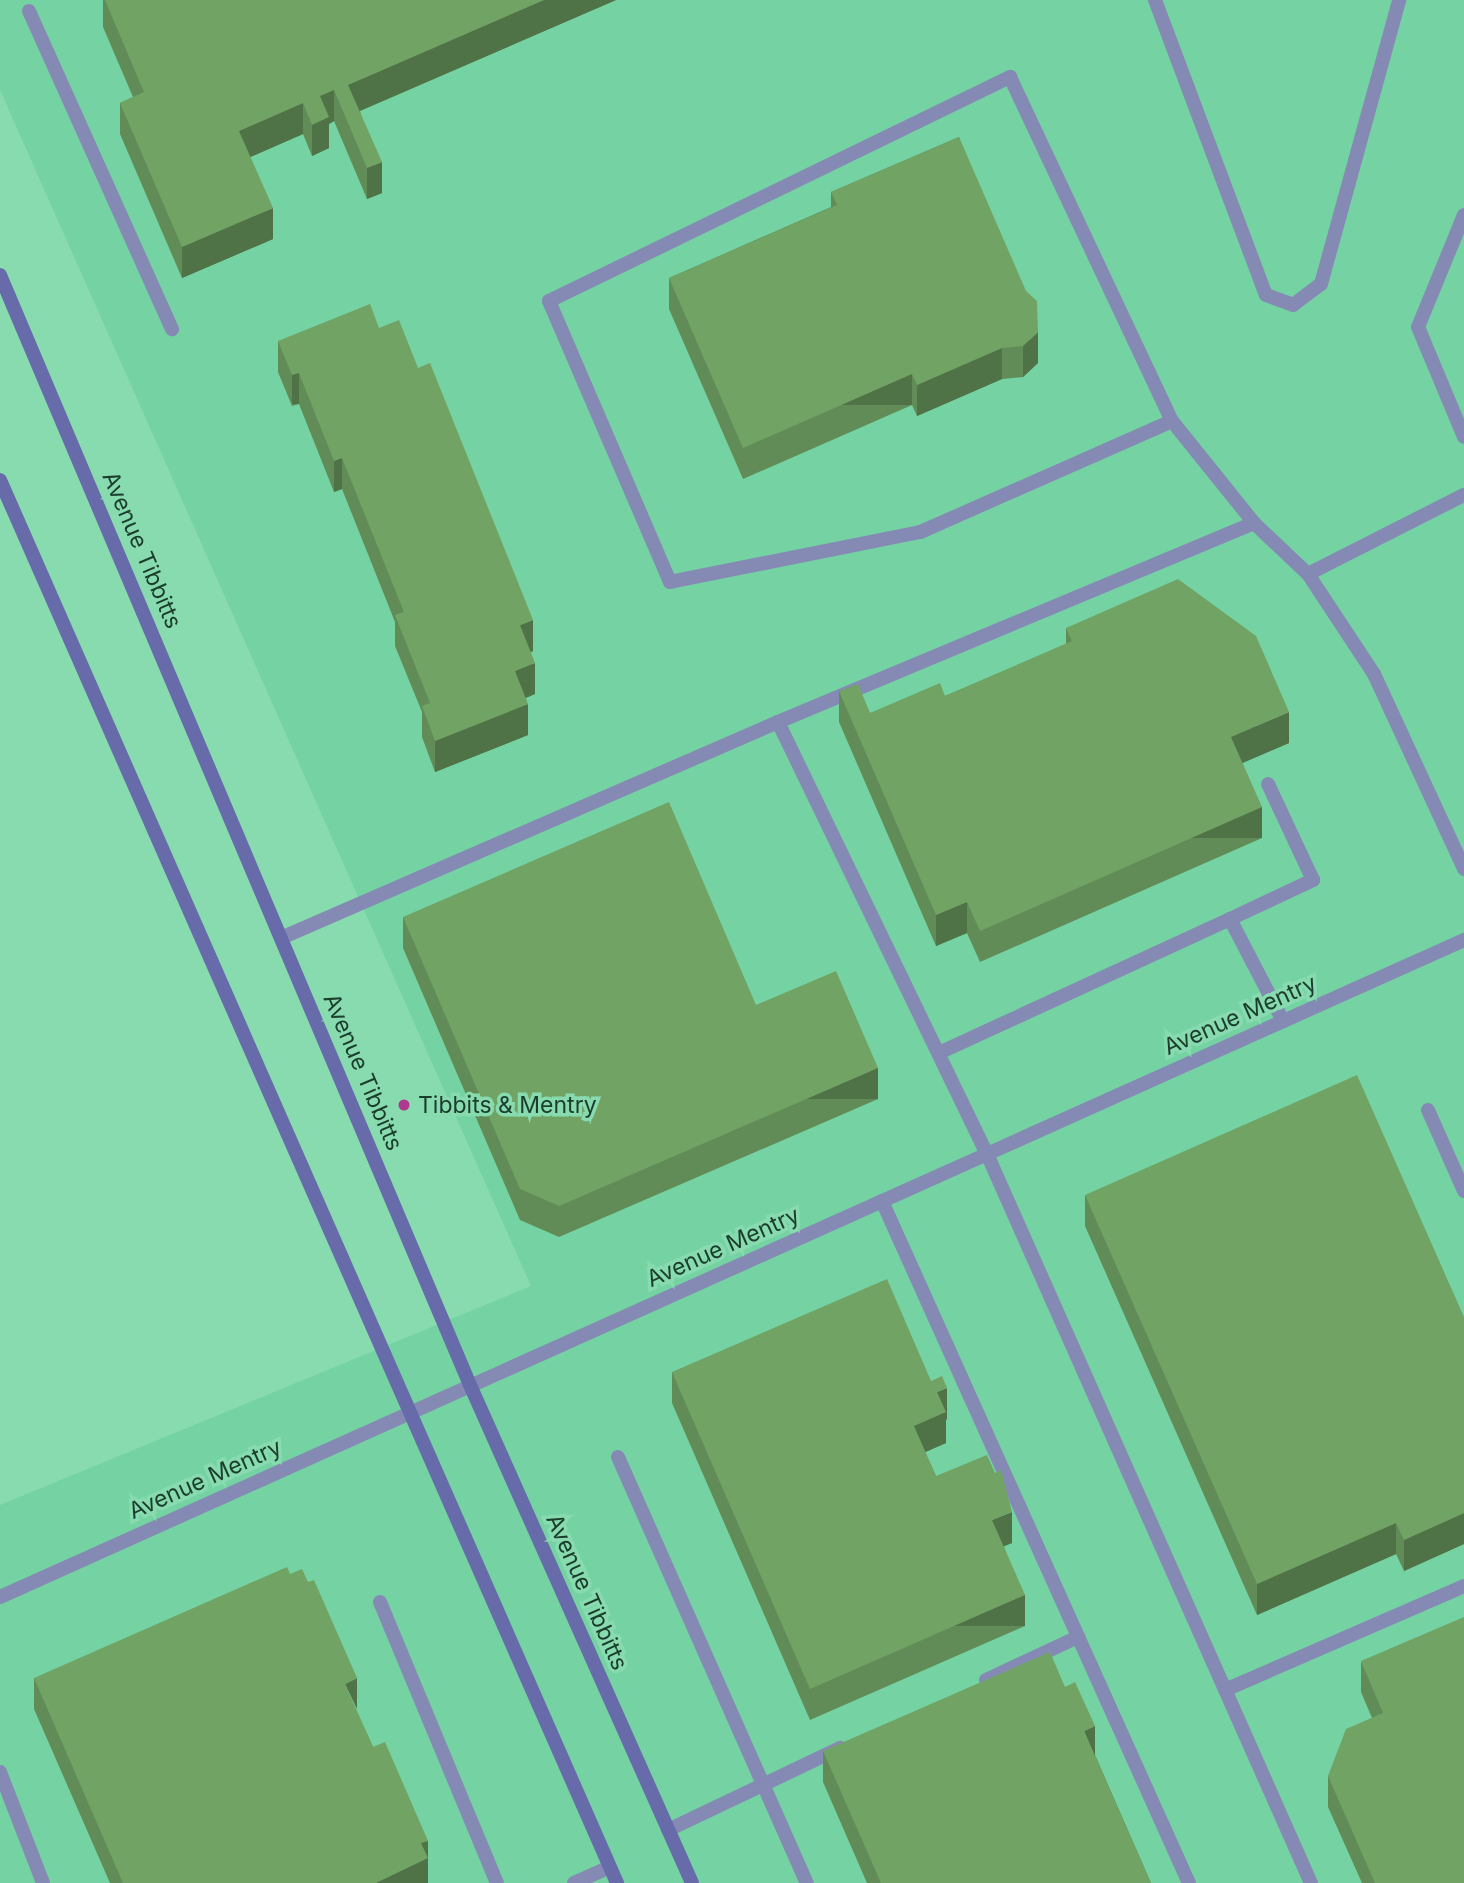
<!DOCTYPE html>
<style>
body{margin:0}
#map{position:relative;width:1464px;height:1883px;overflow:hidden;background:#88dbaf;font-family:Inter,sans-serif}
div>[style]{position:absolute}
.built>*{inset:0;background:#75d2a2}
.lane>*{height:14px;margin:-7px;padding:0 7px;transform-origin:7px;border-radius:7px;background:#858ab5}
.street>*{height:14px;margin:-7px;padding:0 7px;transform-origin:7px;border-radius:7px;background:#858ab5}
.secondary>*{height:14px;margin:-7px;padding:0 7px;transform-origin:7px;border-radius:7px;background:#676baa}
.wall>*{inset:0;background:#618c57}
.shaded-wall>*{inset:0;background:#4f7247;transform-origin:0 0}
.building>*{inset:0;background:#71a365}
.dots>*{width:19px;height:19px;translate:-50% -50%;box-sizing:border-box;border:4px solid #88dbaf;border-radius:50%}
span{translate:-50% -50%;white-space:nowrap;text-align:center;line-height:1.15;-webkit-text-stroke:7px #88dbaf;paint-order:stroke}
.street-label{font-size:23px;color:#1a3d2c}
.poi-label{font-size:23px;color:#1a3d2c}
.left{translate:0 -50%;text-align:left}
</style>
<div id="map">
<div class="built">
<div style="clip-path:polygon(0 0,1464px 0,1464px 1883px,0 1883px,0 1505px,531px 1286px,0 90px)"></div>
</div>
<div class="lane">
<div style="left:1155px;top:0;width:315px;rotate:69.4deg"></div>
<div style="left:1266px;top:295px;width:29px;rotate:20deg"></div>
<div style="left:1293px;top:305px;width:35px;rotate:-37deg"></div>
<div style="left:1321px;top:284px;width:295px;rotate:-74.6deg"></div>
<div style="left:29px;top:11px;width:349px;rotate:65.8deg"></div>
<div style="left:1464px;top:215px;width:121px;rotate:112.3deg"></div>
<div style="left:1418px;top:327px;width:119px;rotate:67.3deg"></div>
<div style="left:1172px;top:421px;width:275px;rotate:156.2deg"></div>
<div style="left:920px;top:532px;width:255px;rotate:168.7deg"></div>
<div style="left:670px;top:582px;width:306px;rotate:-113.3deg"></div>
<div style="left:549px;top:301px;width:513px;rotate:-25.92deg"></div>
<div style="left:1010px;top:77px;width:380px;rotate:64.8deg"></div>
<div style="left:1172px;top:421px;width:131px;rotate:51.2deg"></div>
<div style="left:1254px;top:523px;width:74px;rotate:43.4deg"></div>
<div style="left:1308px;top:574px;width:120px;rotate:56.6deg"></div>
<div style="left:1374px;top:674px;width:215px;rotate:65.2deg"></div>
<div style="left:1308px;top:574px;width:175px;rotate:-26.9deg"></div>
<div style="left:778px;top:722px;width:516px;rotate:-22.69deg"></div>
<div style="left:1230px;top:919px;width:92px;rotate:-25.2deg"></div>
<div style="left:1313px;top:880px;width:106px;rotate:-115.1deg"></div>
<div style="left:281px;top:938px;width:542px;rotate:-23.49deg"></div>
<div style="left:778px;top:722px;width:480px;rotate:64.2deg"></div>
<div style="left:987px;top:1154px;width:798px;rotate:66.04deg"></div>
<div style="left:941px;top:1052px;width:318px;rotate:-24.7deg"></div>
<div style="left:1230px;top:919px;width:115px;rotate:62.5deg"></div>
<div style="left:1428px;top:1110px;width:89px;rotate:66deg"></div>
<div style="left:882px;top:1201px;width:748px;rotate:65.77deg"></div>
<div style="left:618px;top:1457px;width:466px;rotate:66.1deg"></div>
<div style="left:380px;top:1602px;width:304px;rotate:67.4deg"></div>
<div style="left:986px;top:1680px;width:102px;rotate:-25.1deg"></div>
<div style="left:1225px;top:1690px;width:261px;rotate:-23.5deg"></div>
<div style="left:0;top:1772px;width:119px;rotate:68.8deg"></div>
<div style="left:668px;top:1830px;width:191px;rotate:-25.5deg"></div>
<div style="left:574px;top:1883px;width:39px;rotate:-24deg"></div>
</div>
<div class="street">
<div style="left:0;top:1597px;width:1605px;rotate:-24.17deg"></div>
</div>
<div class="secondary">
<div style="left:0;top:275px;width:1205px;rotate:67.05deg"></div>
<div style="left:470px;top:1385px;width:545px;rotate:65.97deg"></div>
<div style="left:0;top:480px;width:1533px;rotate:66.26deg"></div>
</div>
<div class="wall">
<div style="clip-path:polygon(103px 0,616px 0,360px 111px,382px 193px,367px 199px,334px 121px,329px 124px,329px 148px,312px 156px,303px 134px,250px 157px,273px 239px,182px 278px,120px 134px,120px 103px,133px 97px,103px 27px)"></div>
<div style="clip-path:polygon(959px 137px,1038px 363px,1023px 377px,1002px 379px,917px 416px,912px 405px,743px 479px,669px 309px,669px 278px,831px 207px,831px 192px)"></div>
<div style="clip-path:polygon(379px 328px,533px 651px,531px 652px,535px 694px,526px 698px,528px 735px,435px 772px,422px 737px,422px 712px,395px 646px,395px 622px,342px 489px,334px 492px,299px 404px,292px 406px,278px 372px,278px 341px)"></div>
<div style="clip-path:polygon(1066px 628px,1289px 743px,1242px 763px,1262px 838px,980px 962px,967px 933px,936px 946px,839px 722px,839px 691px,870px 713px,945px 696px,1066px 644px)"></div>
<div style="clip-path:polygon(403px 917px,756px 1005px,878px 1099px,559px 1237px,520px 1220px,403px 948px)"></div>
<div style="clip-path:polygon(1085px 1195px,1464px 1317px,1464px 1544px,1404px 1571px,1396px 1554px,1257px 1615px,1085px 1226px)"></div>
<div style="clip-path:polygon(672px 1372px,947px 1419px,946px 1420px,946px 1443px,925px 1452px,936px 1476px,1012px 1543px,1004px 1546px,1025px 1626px,810px 1720px,672px 1403px)"></div>
<div style="clip-path:polygon(1361px 1661px,1464px 1883px,1362px 1883px,1328px 1807px,1328px 1776px,1372px 1718px,1361px 1692px)"></div>
<div style="clip-path:polygon(34px 1678px,356px 1710px,373px 1747px,428px 1841px,428px 1883px,110px 1883px,34px 1709px)"></div>
<div style="clip-path:polygon(823px 1751px,1095px 1755px,1151px 1883px,867px 1883px,823px 1782px)"></div>
</div>
<div class="shaded-wall">
<div style="clip-path:polygon(544px 0,616px 0,348px 116px,348px 85px)"></div>
<div style="clip-path:polygon(334px 90px,334px 121px,329px 124px,329px 148px,312px 156px,312px 125px,320px 96px)"></div>
<div style="clip-path:polygon(303px 103px,303px 134px,239px 162px,239px 131px)"></div>
<div style="clip-path:polygon(382px 162px,382px 193px,367px 199px,367px 168px)"></div>
<div style="clip-path:polygon(273px 208px,273px 239px,182px 278px,182px 247px)"></div>
<div style="clip-path:polygon(1038px 332px,1038px 363px,1023px 377px,1023px 346px)"></div>
<div style="clip-path:polygon(1002px 348px,1002px 379px,917px 416px,917px 385px)"></div>
<div style="left:299px;top:373px;width:31px;height:7px;rotate:90deg"></div>
<div style="left:912px;top:374px;width:31px;height:184px;rotate:90deg"></div>
<div style="clip-path:polygon(342px 458px,342px 489px,334px 492px,334px 461px)"></div>
<div style="clip-path:polygon(533px 620px,533px 651px,520px 656px,520px 625px)"></div>
<div style="clip-path:polygon(535px 663px,535px 694px,515px 702px,515px 671px)"></div>
<div style="clip-path:polygon(528px 704px,528px 735px,435px 772px,435px 741px)"></div>
<div style="clip-path:polygon(1289px 712px,1289px 743px,1231px 768px,1231px 737px)"></div>
<div style="left:1262px;top:807px;width:31px;height:308px;rotate:90deg"></div>
<div style="clip-path:polygon(967px 902px,967px 933px,936px 946px,936px 915px)"></div>
<div style="left:878px;top:1068px;width:31px;height:348px;rotate:90deg"></div>
<div style="clip-path:polygon(947px 1388px,947px 1419px,946px 1420px,946px 1443px,914px 1457px,914px 1426px,937px 1392px)"></div>
<div style="clip-path:polygon(1012px 1512px,1012px 1543px,992px 1551px,992px 1520px)"></div>
<div style="clip-path:polygon(1464px 1513px,1464px 1544px,1404px 1571px,1404px 1540px)"></div>
<div style="clip-path:polygon(1396px 1523px,1396px 1554px,1257px 1615px,1257px 1584px)"></div>
<div style="left:1025px;top:1595px;width:31px;height:235px;rotate:90deg"></div>
<div style="clip-path:polygon(357px 1678px,357px 1709px,345px 1684px)"></div>
<div style="clip-path:polygon(1095px 1726px,1095px 1757px,1084px 1731px)"></div>
<div style="clip-path:polygon(428px 1841px,428px 1883px,376px 1883px,421px 1843px)"></div>
</div>
<div class="building">
<div style="clip-path:polygon(105px 0,544px 0,348px 85px,382px 162px,367px 168px,334px 90px,320px 96px,329px 117px,312px 125px,303px 103px,239px 131px,273px 208px,182px 247px,120px 103px,144px 92px)"></div>
<div style="clip-path:polygon(959px 137px,1026px 291px,1037px 301px,1038px 332px,1023px 346px,1002px 348px,917px 385px,912px 374px,743px 448px,669px 278px,837px 205px,831px 192px)"></div>
<div style="clip-path:polygon(370px 304px,379px 328px,399px 320px,418px 368px,430px 363px,533px 620px,520px 625px,535px 663px,515px 671px,528px 704px,435px 741px,422px 706px,430px 703px,395px 615px,404px 612px,342px 458px,334px 461px,299px 373px,292px 375px,278px 341px)"></div>
<div style="clip-path:polygon(1178px 579px,1256px 636px,1289px 712px,1231px 737px,1262px 807px,980px 931px,967px 902px,936px 915px,839px 691px,858px 684px,870px 713px,940px 683px,945px 696px,1072px 641px,1066px 628px)"></div>
<div style="clip-path:polygon(669px 802px,756px 1005px,836px 971px,878px 1068px,559px 1206px,520px 1189px,403px 917px)"></div>
<div style="clip-path:polygon(1357px 1075px,1464px 1317px,1464px 1513px,1404px 1540px,1396px 1523px,1257px 1584px,1085px 1195px)"></div>
<div style="clip-path:polygon(887px 1279px,931px 1381px,942px 1376px,947px 1388px,937px 1392px,946px 1412px,914px 1426px,936px 1476px,987px 1455px,995px 1473px,1001px 1470px,1012px 1512px,992px 1520px,1025px 1595px,810px 1689px,672px 1372px)"></div>
<div style="clip-path:polygon(287px 1567px,290px 1574px,302px 1569px,308px 1582px,314px 1580px,357px 1678px,345px 1684px,373px 1747px,385px 1742px,428px 1841px,421px 1843px,428px 1858px,376px 1883px,123px 1883px,34px 1678px)"></div>
<div style="clip-path:polygon(1464px 1617px,1464px 1883px,1375px 1883px,1328px 1776px,1346px 1729px,1383px 1713px,1361px 1661px)"></div>
<div style="clip-path:polygon(1050px 1652px,1065px 1687px,1075px 1682px,1095px 1726px,1084px 1731px,1151px 1883px,881px 1883px,823px 1751px)"></div>
</div>
<div class="dots">
<div style="left:404px;top:1105px;background:#af3990"></div>
</div>
<div class="street-label">
<span style="left:142px;top:550px;rotate:67deg">Avenue Tibbitts</span>
<span style="left:1240px;top:1015px;rotate:-24deg">Avenue Mentry</span>
<span style="left:363px;top:1072px;rotate:67deg">Avenue Tibbitts</span>
<span style="left:723px;top:1247px;rotate:-24deg">Avenue Mentry</span>
<span style="left:205px;top:1479px;rotate:-24deg">Avenue Mentry</span>
<span style="left:587px;top:1592px;rotate:66deg">Avenue Tibbitts</span>
</div>
<div class="poi-label">
<span class="left" style="left:418px;top:1105px">Tibbits &amp; Mentry</span>
</div>
</div>
